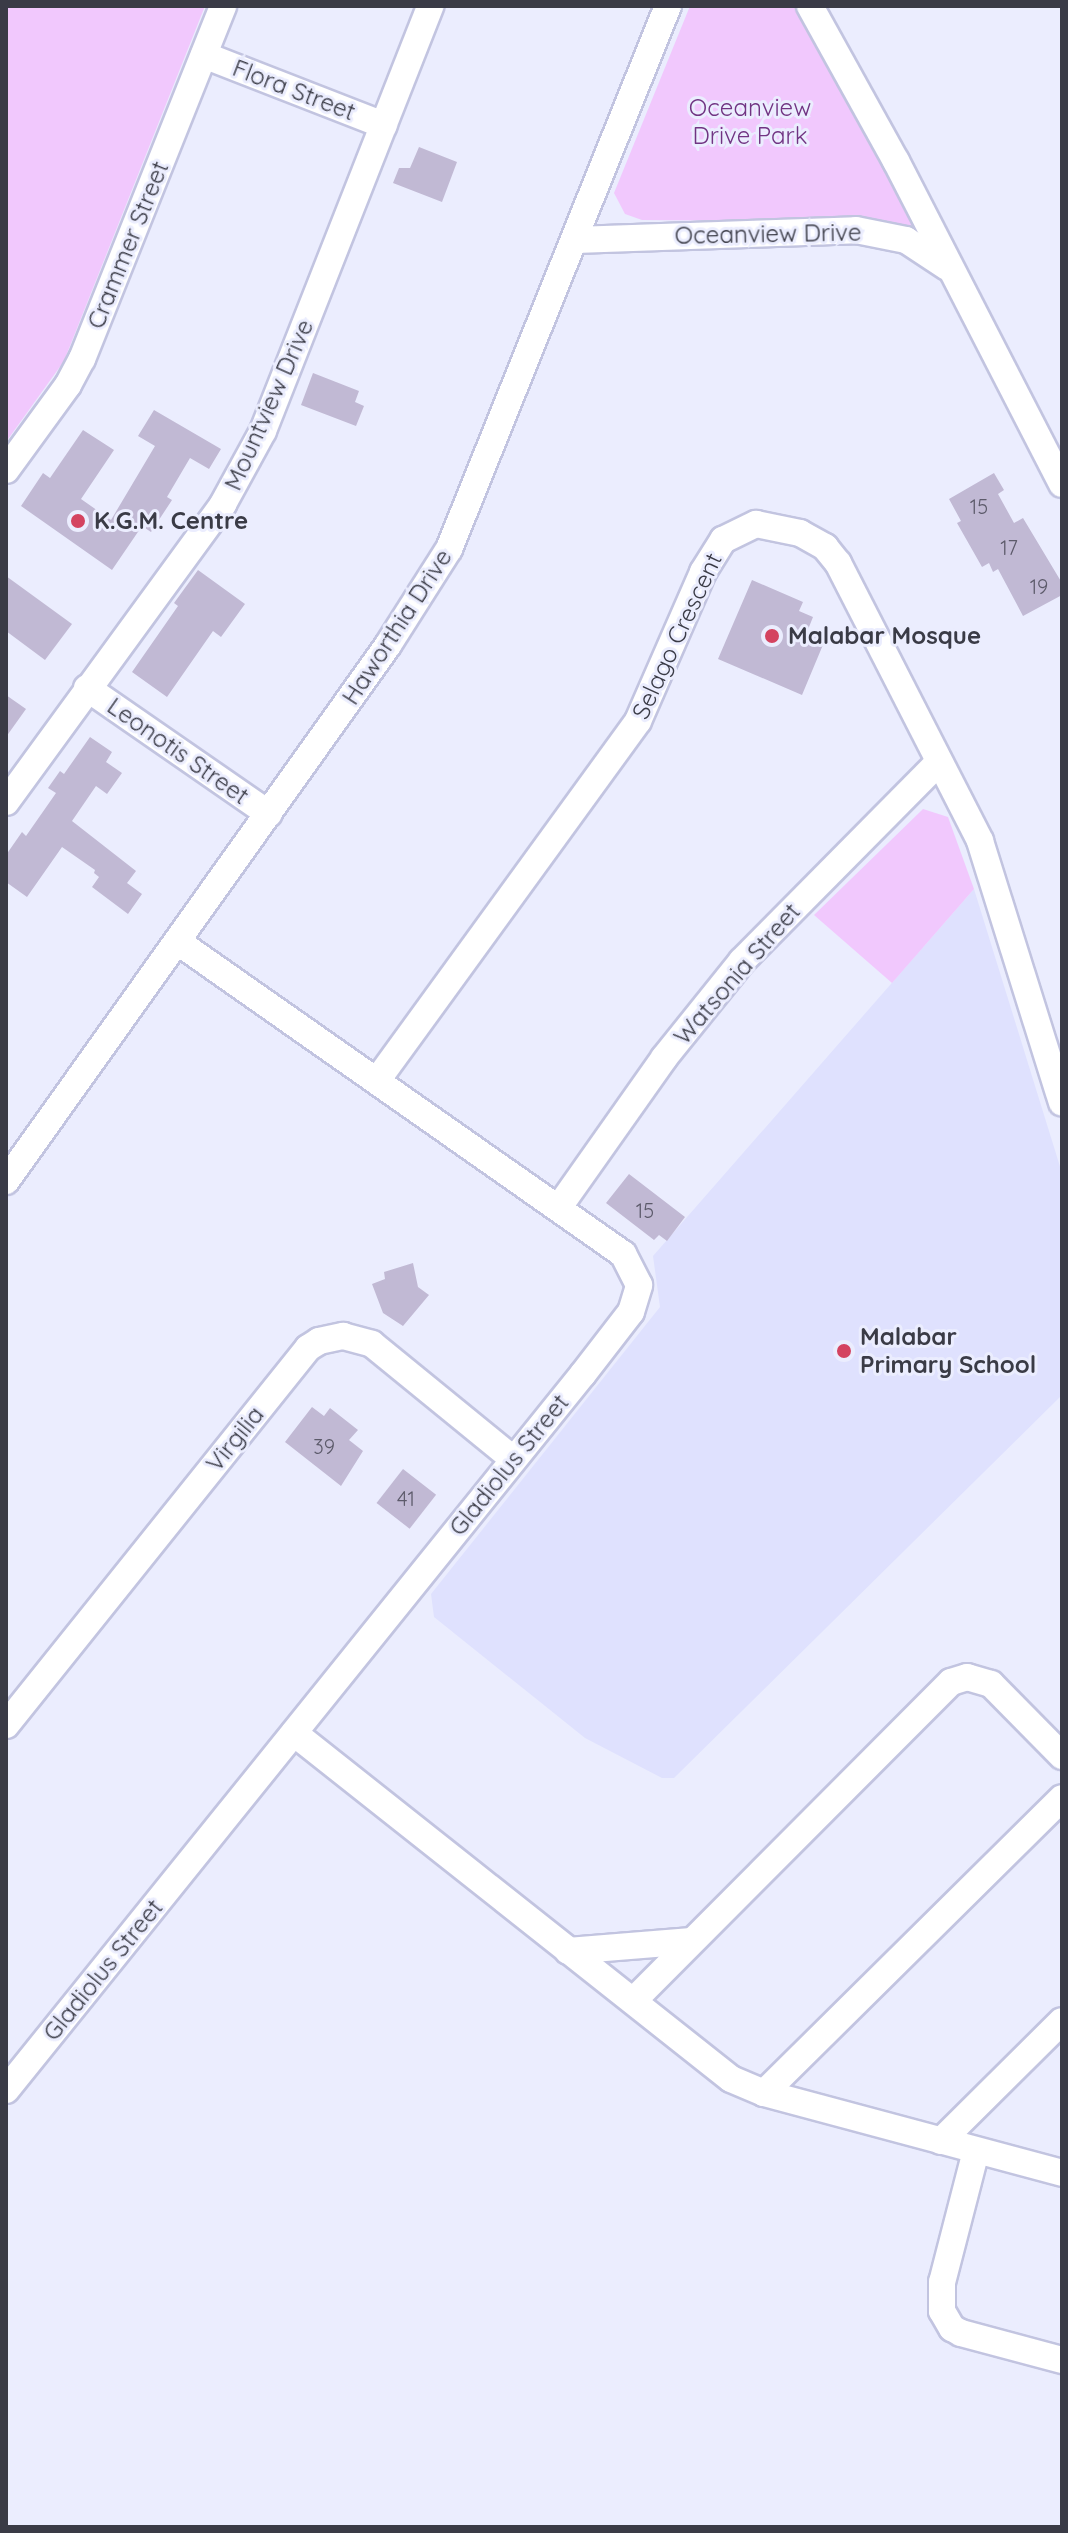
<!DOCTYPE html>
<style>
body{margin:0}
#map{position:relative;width:1068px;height:2533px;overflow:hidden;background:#ebedfe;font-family:Quicksand,sans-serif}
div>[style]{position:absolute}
.built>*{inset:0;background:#dfe1fe}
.green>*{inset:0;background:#f1c8fd}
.building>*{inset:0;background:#c1b9d4;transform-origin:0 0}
.roads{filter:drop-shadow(2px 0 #c2c4e0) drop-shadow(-2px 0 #c2c4e0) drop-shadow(0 2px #c2c4e0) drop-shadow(0 -2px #c2c4e0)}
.minor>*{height:26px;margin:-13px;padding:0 13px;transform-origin:13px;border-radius:13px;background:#fff}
.dots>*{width:22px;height:22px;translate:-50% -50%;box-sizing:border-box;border:4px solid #ebedfe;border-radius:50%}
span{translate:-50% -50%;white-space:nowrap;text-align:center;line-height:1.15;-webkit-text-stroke:6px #ebedfe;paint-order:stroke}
.number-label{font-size:20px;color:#5c5a6a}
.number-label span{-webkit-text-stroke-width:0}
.street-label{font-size:24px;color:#3a3b46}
.park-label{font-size:24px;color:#713483}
.poi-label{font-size:24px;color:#3a3b46;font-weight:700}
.left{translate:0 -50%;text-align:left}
.frame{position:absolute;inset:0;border:8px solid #3a3b46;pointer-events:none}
</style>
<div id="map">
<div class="built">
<div style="clip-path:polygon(974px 889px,1062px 1173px,1062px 1395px,674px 1778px,662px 1778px,585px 1738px,434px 1617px,431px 1594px,660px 1307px,653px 1256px)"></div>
</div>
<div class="green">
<div style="clip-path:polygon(6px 6px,205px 6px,64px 361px,6px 442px)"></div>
<div style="clip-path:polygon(690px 6px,796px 6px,932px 244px,890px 222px,642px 220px,625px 214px,614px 193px)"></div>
<div style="clip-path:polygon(923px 809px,948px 817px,974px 889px,892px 983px,814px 915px)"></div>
</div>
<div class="building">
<div style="clip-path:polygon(419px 147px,457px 162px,442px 202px,393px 183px,399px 168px,410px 168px)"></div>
<div style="clip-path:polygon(313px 373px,359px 391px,355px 402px,364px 406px,356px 426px,301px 405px)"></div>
<div style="clip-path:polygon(154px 410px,221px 449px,209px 469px,190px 458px,167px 497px,172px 500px,151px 532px,142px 526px,112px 570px,21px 506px,43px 473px,50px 478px,83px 430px,114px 450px,81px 499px,111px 520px,155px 446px,138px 436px)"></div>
<div style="clip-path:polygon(994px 473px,1004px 490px,998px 494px,1014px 523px,1023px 518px,1062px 583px,1062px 595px,1023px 616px,998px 569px,993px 572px,989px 563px,982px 567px,957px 523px,961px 521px,949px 499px)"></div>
<div style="clip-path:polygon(198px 570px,245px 604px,221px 637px,213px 631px,167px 697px,132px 672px,178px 606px,174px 603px)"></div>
<div style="clip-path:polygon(6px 576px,72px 624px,45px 660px,6px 631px)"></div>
<div style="clip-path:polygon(752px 580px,803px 602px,799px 611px,813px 617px,807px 632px,825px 640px,802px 695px,718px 659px)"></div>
<div style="clip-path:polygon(6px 695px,26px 709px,6px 737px)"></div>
<div style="clip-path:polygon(90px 737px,112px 752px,106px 762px,122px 773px,107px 794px,96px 786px,72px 821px,136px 871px,127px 883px,142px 894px,128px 914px,92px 887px,99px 877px,94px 873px,95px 870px,62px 847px,27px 897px,6px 882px,6px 855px,22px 832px,26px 836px,56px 793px,48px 788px,60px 771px,64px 774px)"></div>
<div style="clip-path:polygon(629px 1174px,685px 1217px,667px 1241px,659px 1235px,654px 1240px,606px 1203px)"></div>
<div style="clip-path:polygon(413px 1263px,418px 1287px,429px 1295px,403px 1326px,383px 1313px,372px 1284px,385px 1279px,384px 1272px)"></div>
<div style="clip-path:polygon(312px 1407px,324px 1416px,330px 1408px,358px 1430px,349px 1440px,363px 1451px,341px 1486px,285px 1442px)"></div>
<div style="left:403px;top:1469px;width:42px;height:43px;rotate:38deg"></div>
</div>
<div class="roads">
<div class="minor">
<div style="left:810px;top:6px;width:177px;rotate:61deg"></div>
<div style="left:896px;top:161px;width:363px;rotate:62.8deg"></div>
<div style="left:204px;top:55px;width:193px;rotate:21.3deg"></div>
<div style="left:575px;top:240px;width:281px;rotate:-2deg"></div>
<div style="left:856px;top:230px;width:51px;rotate:11.3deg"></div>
<div style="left:906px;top:240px;width:49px;rotate:33.4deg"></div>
<div style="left:6px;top:470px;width:105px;rotate:-53.9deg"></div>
<div style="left:68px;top:385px;width:30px;rotate:-62deg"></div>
<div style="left:82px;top:359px;width:380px;rotate:-68.2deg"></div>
<div style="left:87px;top:688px;width:221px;rotate:34.7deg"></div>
<div style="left:6px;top:802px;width:369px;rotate:-53.9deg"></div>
<div style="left:223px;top:504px;width:83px;rotate:-61.3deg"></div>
<div style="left:263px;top:431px;width:457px;rotate:-68.5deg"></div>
<div style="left:378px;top:1079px;width:442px;rotate:-54deg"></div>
<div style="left:638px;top:721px;width:163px;rotate:-66.4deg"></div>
<div style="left:703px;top:572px;width:38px;rotate:-58deg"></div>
<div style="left:723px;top:540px;width:37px;rotate:-26deg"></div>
<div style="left:756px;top:524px;width:45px;rotate:11.6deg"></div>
<div style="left:800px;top:533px;width:29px;rotate:29deg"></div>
<div style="left:825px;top:547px;width:21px;rotate:51deg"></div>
<div style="left:838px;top:563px;width:312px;rotate:62.9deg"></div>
<div style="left:980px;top:841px;width:274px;rotate:72.6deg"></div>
<div style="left:6px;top:1181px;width:658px;rotate:-54.52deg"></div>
<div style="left:388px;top:645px;width:114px;rotate:-57.6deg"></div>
<div style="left:449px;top:549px;width:585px;rotate:-68.04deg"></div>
<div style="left:559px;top:1207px;width:182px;rotate:-54.8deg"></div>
<div style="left:664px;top:1058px;width:124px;rotate:-51.2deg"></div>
<div style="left:742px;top:961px;width:280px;rotate:-45.3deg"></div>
<div style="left:6px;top:1725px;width:483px;rotate:-51.3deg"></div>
<div style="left:308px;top:1348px;width:13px;rotate:-32deg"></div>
<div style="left:319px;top:1341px;width:25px;rotate:-12deg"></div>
<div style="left:343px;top:1336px;width:30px;rotate:15deg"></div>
<div style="left:372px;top:1344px;width:182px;rotate:39.2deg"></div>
<div style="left:294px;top:1733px;width:557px;rotate:38.37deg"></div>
<div style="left:731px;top:2079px;width:36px;rotate:23deg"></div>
<div style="left:764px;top:2093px;width:309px;rotate:15deg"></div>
<div style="left:568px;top:1951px;width:124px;rotate:-4.6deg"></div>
<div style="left:634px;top:2000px;width:449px;rotate:-45.1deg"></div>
<div style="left:951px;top:1682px;width:17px;rotate:-17deg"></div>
<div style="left:967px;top:1677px;width:25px;rotate:16deg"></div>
<div style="left:991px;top:1684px;width:101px;rotate:45.4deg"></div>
<div style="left:6px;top:2090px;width:920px;rotate:-51.14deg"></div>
<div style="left:583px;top:1374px;width:78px;rotate:-52.3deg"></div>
<div style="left:631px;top:1312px;width:28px;rotate:-73deg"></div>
<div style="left:639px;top:1285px;width:35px;rotate:-117deg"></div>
<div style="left:623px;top:1254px;width:543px;rotate:-144.96deg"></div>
<div style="left:764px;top:2093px;width:419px;rotate:-44.7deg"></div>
<div style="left:941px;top:2141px;width:170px;rotate:-44.8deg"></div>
<div style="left:976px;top:2151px;width:135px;rotate:104.5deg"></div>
<div style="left:942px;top:2282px;width:29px;rotate:90deg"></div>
<div style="left:942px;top:2311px;width:20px;rotate:60deg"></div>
<div style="left:952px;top:2328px;width:10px;rotate:29deg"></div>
<div style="left:961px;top:2333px;width:105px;rotate:15deg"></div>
</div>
</div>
<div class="dots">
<div style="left:78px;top:521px;background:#d44360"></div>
<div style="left:772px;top:636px;background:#d44360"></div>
<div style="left:844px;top:1351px;background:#d44360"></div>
</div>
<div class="number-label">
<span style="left:979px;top:506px">15</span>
<span style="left:1009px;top:547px">17</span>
<span style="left:1039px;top:586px">19</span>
<span style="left:645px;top:1210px">15</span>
<span style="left:324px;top:1446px">39</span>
<span style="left:406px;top:1498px">41</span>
</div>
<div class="street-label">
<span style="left:294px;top:90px;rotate:21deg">Flora Street</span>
<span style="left:768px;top:234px;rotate:-1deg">Oceanview Drive</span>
<span style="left:128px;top:245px;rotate:-68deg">Crammer Street</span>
<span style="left:269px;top:405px;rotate:-66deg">Mountview Drive</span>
<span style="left:397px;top:627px;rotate:-57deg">Haworthia Drive</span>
<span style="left:677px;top:636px;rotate:-65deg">Selago Crescent</span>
<span style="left:178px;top:751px;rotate:35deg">Leonotis Street</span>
<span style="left:737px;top:974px;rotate:-49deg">Watsonia Street</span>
<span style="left:235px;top:1439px;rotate:-51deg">Virgilia</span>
<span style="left:509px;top:1465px;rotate:-51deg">Gladiolus Street</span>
<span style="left:103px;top:1970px;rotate:-51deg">Gladiolus Street</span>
</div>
<div class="park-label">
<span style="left:750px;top:122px">Oceanview<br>Drive Park</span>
</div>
<div class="poi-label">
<span class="left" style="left:94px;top:521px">K.G.M. Centre</span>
<span class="left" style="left:788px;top:636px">Malabar Mosque</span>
<span class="left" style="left:860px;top:1351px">Malabar<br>Primary School</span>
</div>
<div class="frame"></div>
</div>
